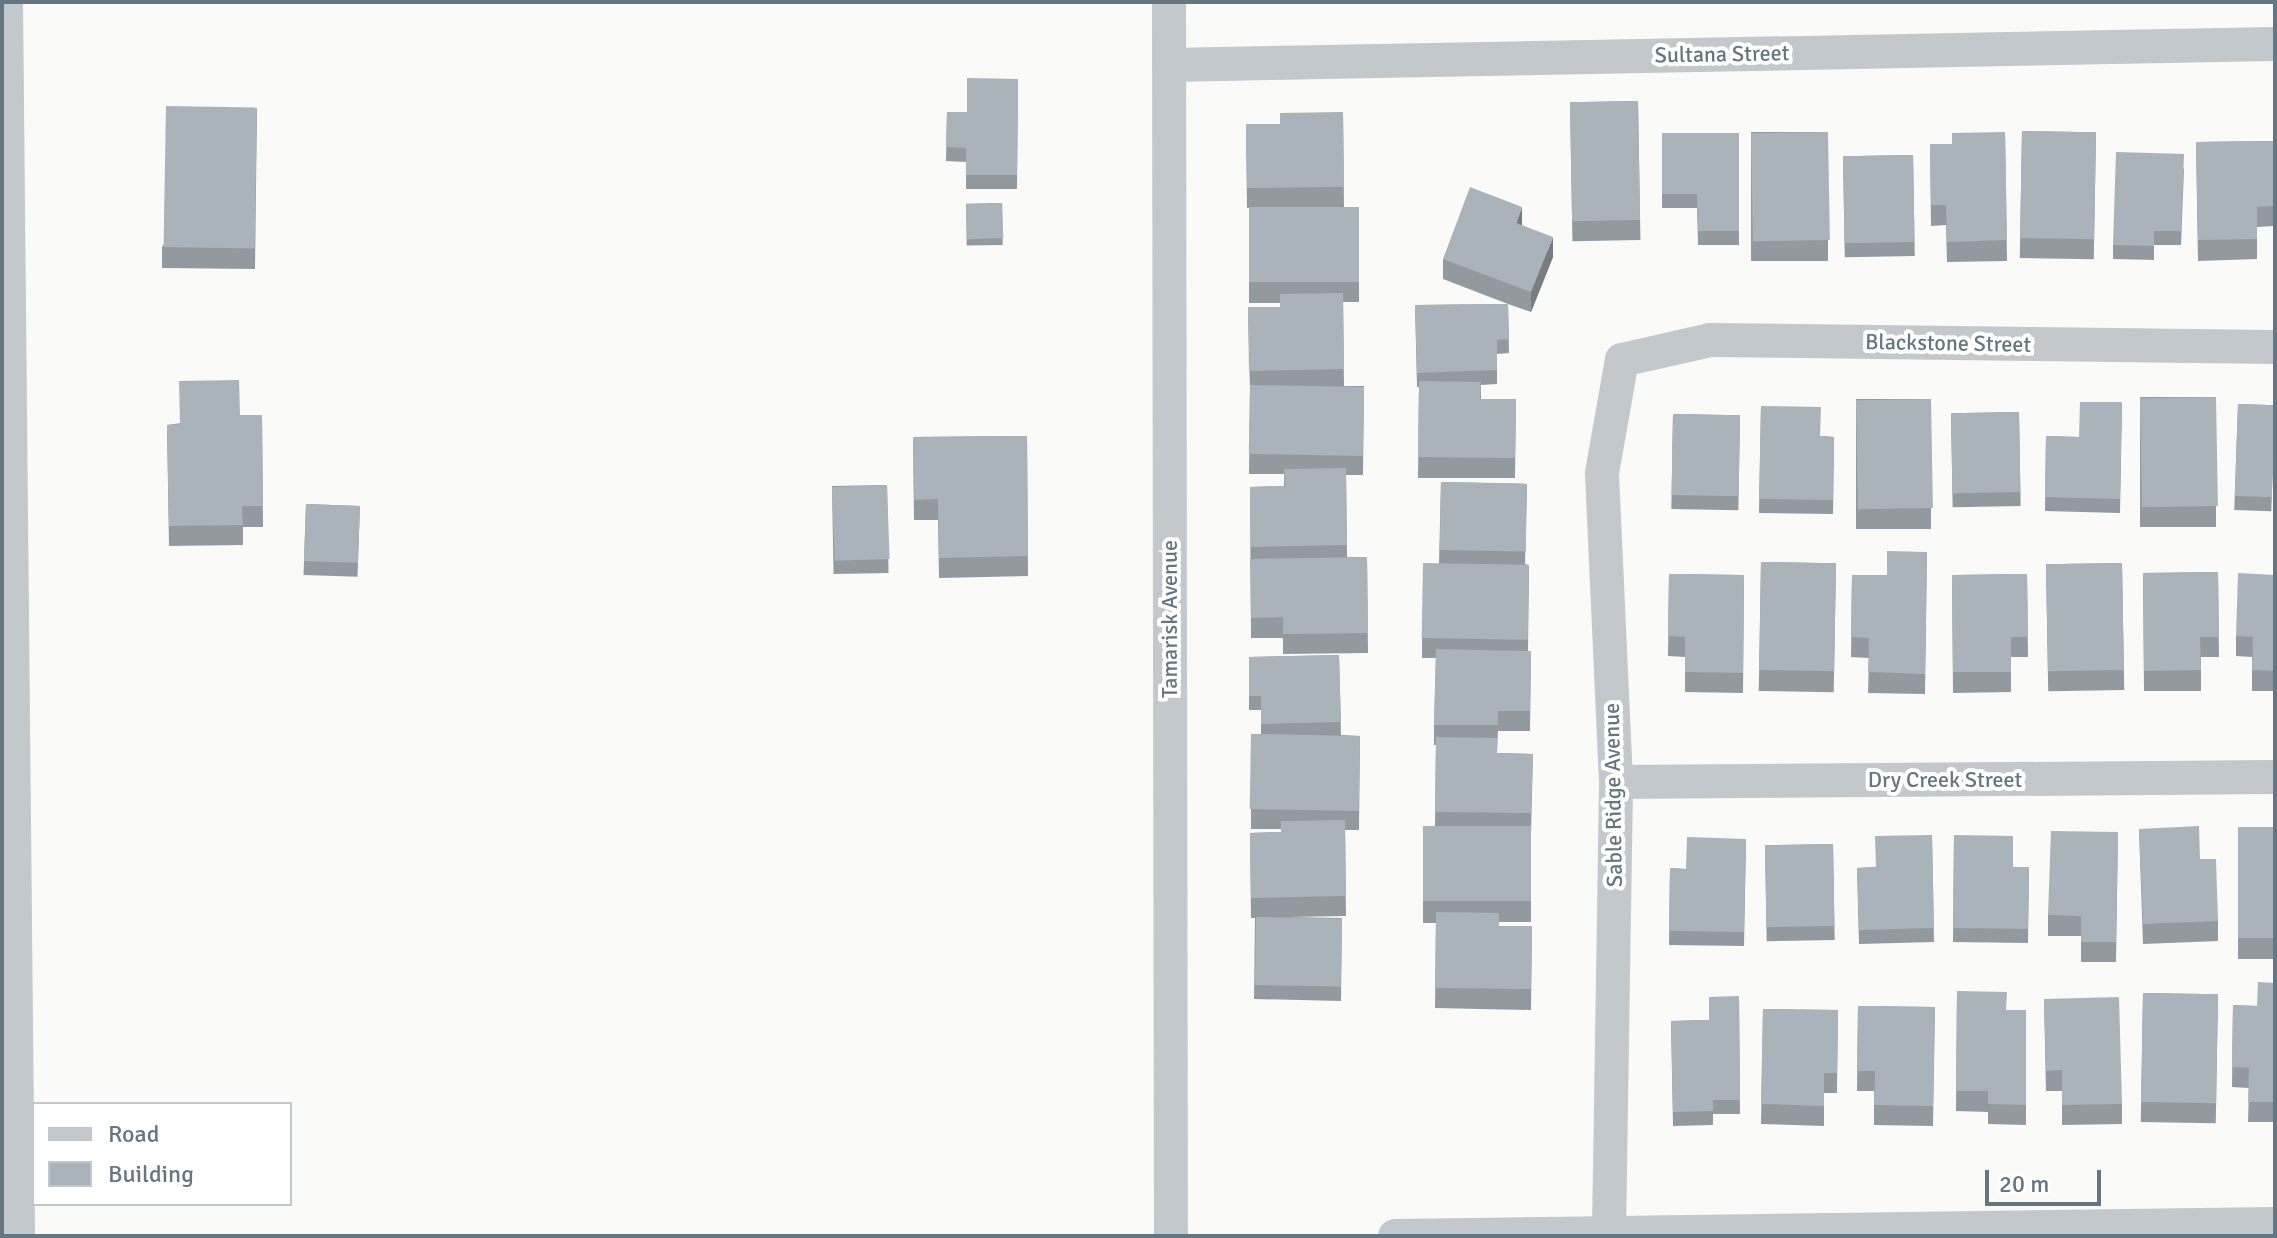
<!DOCTYPE html>
<style>
body{margin:0}
#map{position:relative;width:2277px;height:1238px;overflow:hidden;background:#fafaf8;font-family:Signika,sans-serif}
div>[style]{position:absolute}
.minor>*{height:34px;margin:-17px;padding:0 17px;transform-origin:17px;border-radius:17px;background:#c3c8cc}
.wall>*{inset:0;background:#929a9f;transform-origin:0 0}
.shaded-wall>*{inset:0;background:#777d82}
.building>*{inset:0;background:#aab3b9;transform-origin:0 0}
span{translate:-50% -50%;white-space:nowrap;text-align:center;line-height:1.15;-webkit-text-stroke:8px #fff;paint-order:stroke}
.street-label{font-size:22px;color:#657683}
.frame{position:absolute;inset:0;border:4px solid #657683;pointer-events:none}
.legend{position:absolute;left:32px;top:1102px;width:260px;height:104px;box-sizing:border-box;background:#fff;border:2px solid #c1c8cd;margin:0;padding:10px 14px;list-style:none;font-size:24px;color:#657683}
.legend li{display:flex;align-items:center;gap:16px;height:40px}
.legend b{width:40px;border:2px solid #c1c8cd}
.scale{position:absolute;left:1985px;top:1170px;width:116px;height:36px;box-sizing:border-box;border:4px solid #657683;border-top:0;padding-left:10px;font-size:24px;line-height:28px;white-space:nowrap;color:#657683;-webkit-text-stroke:6px #fff;paint-order:stroke}
</style>
<div id="map">
<div class="minor">
<div style="left:6px;top:2px;width:1234px;rotate:89.44deg"></div>
<div style="left:1169px;top:2px;width:1234px;rotate:89.91deg"></div>
<div style="left:1169px;top:65px;width:1106px;rotate:-1.09deg"></div>
<div style="left:1616px;top:782px;width:659px;rotate:-0.43deg"></div>
<div style="left:1609px;top:1232px;width:450px;rotate:-89.1deg"></div>
<div style="left:1616px;top:782px;width:309px;rotate:-92.6deg"></div>
<div style="left:1602px;top:473px;width:115px;rotate:-80deg"></div>
<div style="left:1622px;top:360px;width:90px;rotate:-12.8deg"></div>
<div style="left:1710px;top:340px;width:565px;rotate:0.71deg"></div>
<div style="left:1395px;top:1236px;width:880px;rotate:-0.78deg"></div>
</div>
<div class="wall">
<div style="clip-path:polygon(1018px 79px,1017px 189px,966px 189px,966px 162px,946px 161px,947px 112px,967px 112px)"></div>
<div style="left:1638px;top:101px;width:139px;height:68px;rotate:89deg"></div>
<div style="clip-path:polygon(257px 108px,255px 269px,162px 268px,162px 247px)"></div>
<div style="clip-path:polygon(1343px 112px,1344px 207px,1247px 208px,1246px 124px,1280px 124px)"></div>
<div style="left:2022px;top:131px;width:74px;height:127px;rotate:1deg"></div>
<div style="left:1828px;top:132px;width:129px;height:77px;rotate:90deg"></div>
<div style="clip-path:polygon(2005px 132px,2007px 261px,1947px 262px,1946px 225px,1931px 226px,1930px 144px,1952px 144px)"></div>
<div style="clip-path:polygon(1662px 133px,1739px 133px,1739px 245px,1698px 245px,1697px 208px,1662px 208px)"></div>
<div style="clip-path:polygon(2273px 141px,2274px 226px,2257px 227px,2257px 259px,2198px 261px,2196px 142px)"></div>
<div style="left:1913px;top:155px;width:101px;height:70px;rotate:89deg"></div>
<div style="clip-path:polygon(2184px 168px,2181px 245px,2154px 245px,2154px 260px,2113px 259px,2113px 245px)"></div>
<div style="left:1002px;top:203px;width:42px;height:36px;rotate:89deg"></div>
<div style="clip-path:polygon(1359px 207px,1359px 302px,1343px 302px,1344px 386px,1364px 386px,1363px 475px,1346px 475px,1347px 557px,1367px 557px,1368px 653px,1283px 654px,1283px 638px,1251px 638px,1250px 487px,1284px 486px,1284px 474px,1249px 474px,1250px 391px,1248px 307px,1280px 307px,1280px 303px,1249px 303px,1249px 209px)"></div>
<div style="clip-path:polygon(1522px 225px,1553px 257px,1531px 312px,1508px 304px,1509px 353px,1497px 354px,1497px 384px,1481px 385px,1481px 399px,1516px 399px,1515px 478px,1418px 478px,1419px 387px,1417px 387px,1415px 305px,1508px 304px,1443px 279px,1443px 259px)"></div>
<div style="left:2216px;top:397px;width:130px;height:76px;rotate:90deg"></div>
<div style="left:1931px;top:399px;width:130px;height:75px;rotate:90deg"></div>
<div style="clip-path:polygon(2122px 402px,2120px 513px,2045px 511px,2046px 436px,2079px 437px)"></div>
<div style="left:2238px;top:404px;width:37px;height:106px;rotate:2deg"></div>
<div style="clip-path:polygon(1761px 406px,1820px 436px,1834px 437px,1833px 514px,1759px 513px)"></div>
<div style="left:2019px;top:412px;width:94px;height:68px;rotate:89deg"></div>
<div style="left:1673px;top:414px;width:67px;height:95px;rotate:1deg"></div>
<div style="clip-path:polygon(240px 415px,262px 415px,263px 527px,243px 527px,243px 545px,169px 546px,167px 425px)"></div>
<div style="clip-path:polygon(1027px 436px,1028px 576px,939px 578px,938px 520px,914px 520px,913px 437px)"></div>
<div style="clip-path:polygon(1441px 482px,1527px 484px,1525px 564px,1529px 565px,1528px 651px,1531px 651px,1530px 731px,1498px 731px,1497px 753px,1533px 754px,1531px 834px,1531px 922px,1499px 922px,1499px 926px,1532px 926px,1531px 1010px,1435px 1008px,1436px 923px,1423px 923px,1423px 827px,1435px 827px,1436px 745px,1434px 745px,1434px 725px,1436px 658px,1422px 658px,1422px 638px,1439px 563px)"></div>
<div style="left:887px;top:485px;width:88px;height:55px;rotate:89deg"></div>
<div style="left:306px;top:504px;width:54px;height:71px;rotate:2deg"></div>
<div style="clip-path:polygon(1927px 552px,1925px 694px,1868px 693px,1869px 658px,1851px 657px,1852px 575px,1887px 575px)"></div>
<div style="left:1761px;top:562px;width:75px;height:129px;rotate:1deg"></div>
<div style="left:2122px;top:563px;width:127px;height:76px;rotate:89deg"></div>
<div style="clip-path:polygon(2218px 572px,2219px 657px,2201px 657px,2201px 691px,2144px 691px,2143px 573px)"></div>
<div style="clip-path:polygon(1669px 574px,1744px 575px,1743px 693px,1685px 692px,1685px 657px,1668px 656px)"></div>
<div style="clip-path:polygon(2027px 574px,2028px 657px,2011px 657px,2011px 692px,1953px 693px,1952px 575px)"></div>
<div style="clip-path:polygon(2275px 575px,2275px 691px,2252px 691px,2252px 657px,2236px 656px,2236px 636px)"></div>
<div style="clip-path:polygon(1339px 655px,1341px 735px,1360px 736px,1359px 830px,1345px 830px,1346px 916px,1288px 917px,1342px 918px,1341px 1001px,1254px 999px,1255px 918px,1251px 918px,1250px 833px,1281px 832px,1281px 829px,1251px 829px,1251px 734px,1261px 734px,1261px 710px,1249px 710px,1249px 657px)"></div>
<div style="left:2238px;top:827px;width:37px;height:132px"></div>
<div style="clip-path:polygon(2139px 829px,2218px 921px,2218px 941px,2143px 944px)"></div>
<div style="clip-path:polygon(2118px 832px,2116px 962px,2081px 962px,2081px 936px,2048px 936px,2048px 915px)"></div>
<div style="clip-path:polygon(1932px 835px,1934px 942px,1859px 944px,1857px 868px,1875px 867px)"></div>
<div style="clip-path:polygon(1954px 835px,2013px 867px,2029px 867px,2028px 943px,1953px 942px)"></div>
<div style="clip-path:polygon(1746px 839px,1744px 946px,1669px 945px,1670px 868px,1686px 869px)"></div>
<div style="left:1833px;top:844px;width:96px;height:68px;rotate:89deg"></div>
<div style="clip-path:polygon(2275px 983px,2275px 1122px,2248px 1122px,2249px 1088px,2232px 1087px,2233px 1005px,2257px 1006px)"></div>
<div style="clip-path:polygon(1957px 991px,2007px 1010px,2026px 1010px,2026px 1125px,1988px 1124px,1988px 1112px,1956px 1111px)"></div>
<div style="left:2143px;top:993px;width:75px;height:129px;rotate:1deg"></div>
<div style="clip-path:polygon(1739px 996px,1740px 1114px,1713px 1114px,1713px 1125px,1673px 1126px,1671px 1021px,1709px 1020px)"></div>
<div style="clip-path:polygon(2044px 999px,2122px 1104px,2122px 1124px,2062px 1125px,2062px 1091px,2046px 1091px)"></div>
<div style="clip-path:polygon(1858px 1006px,1935px 1007px,1933px 1126px,1874px 1125px,1874px 1091px,1857px 1091px)"></div>
<div style="clip-path:polygon(1763px 1009px,1838px 1010px,1837px 1093px,1824px 1093px,1824px 1126px,1761px 1124px)"></div>
</div>
<div class="shaded-wall">
<div style="clip-path:polygon(1522px 207px,1522px 227px,1516px 223px)"></div>
<div style="clip-path:polygon(1553px 237px,1553px 257px,1531px 312px,1531px 292px)"></div>
</div>
<div class="building">
<div style="clip-path:polygon(967px 78px,1018px 79px,1017px 175px,966px 175px,966px 148px,946px 147px,947px 112px,967px 112px)"></div>
<div style="left:1638px;top:101px;width:119px;height:68px;rotate:89deg"></div>
<div style="left:166px;top:106px;width:91px;height:141px;rotate:1deg"></div>
<div style="clip-path:polygon(1343px 112px,1344px 187px,1247px 188px,1246px 124px,1280px 124px,1280px 113px)"></div>
<div style="left:2022px;top:131px;width:74px;height:107px;rotate:1deg"></div>
<div style="left:1828px;top:132px;width:108px;height:77px;rotate:89deg"></div>
<div style="clip-path:polygon(2005px 132px,2007px 240px,1947px 242px,1946px 205px,1931px 205px,1930px 144px,1952px 144px,1952px 133px)"></div>
<div style="clip-path:polygon(1662px 133px,1739px 133px,1739px 231px,1698px 231px,1697px 194px,1662px 194px)"></div>
<div style="clip-path:polygon(2273px 141px,2274px 206px,2257px 207px,2257px 239px,2198px 240px,2196px 142px)"></div>
<div style="clip-path:polygon(2116px 152px,2184px 154px,2181px 231px,2154px 231px,2154px 246px,2113px 245px)"></div>
<div style="left:1913px;top:155px;width:87px;height:70px;rotate:89deg"></div>
<div style="clip-path:polygon(1470px 187px,1522px 207px,1516px 223px,1553px 237px,1531px 292px,1443px 259px)"></div>
<div style="left:1002px;top:203px;width:35px;height:36px;rotate:88deg"></div>
<div style="left:1359px;top:207px;width:75px;height:110px;rotate:90deg"></div>
<div style="clip-path:polygon(1343px 293px,1344px 369px,1249px 371px,1248px 307px,1280px 307px,1280px 294px)"></div>
<div style="clip-path:polygon(1508px 304px,1509px 339px,1497px 340px,1497px 370px,1417px 373px,1415px 305px)"></div>
<div style="clip-path:polygon(239px 380px,240px 415px,262px 415px,263px 506px,242px 506px,243px 525px,169px 526px,167px 425px,180px 424px,179px 381px)"></div>
<div style="clip-path:polygon(1419px 381px,1481px 382px,1480px 399px,1516px 399px,1515px 458px,1418px 457px)"></div>
<div style="left:1250px;top:385px;width:114px;height:69px;rotate:1deg"></div>
<div style="left:2216px;top:397px;width:109px;height:76px;rotate:89deg"></div>
<div style="left:1931px;top:399px;width:109px;height:75px;rotate:89deg"></div>
<div style="clip-path:polygon(2080px 402px,2122px 402px,2120px 499px,2045px 497px,2046px 436px,2079px 437px)"></div>
<div style="left:2238px;top:404px;width:37px;height:92px;rotate:2deg"></div>
<div style="clip-path:polygon(1761px 406px,1821px 407px,1820px 436px,1834px 437px,1833px 500px,1759px 499px)"></div>
<div style="left:2019px;top:412px;width:80px;height:68px;rotate:89deg"></div>
<div style="left:1673px;top:414px;width:67px;height:81px;rotate:1deg"></div>
<div style="clip-path:polygon(1027px 436px,1028px 556px,939px 558px,938px 499px,914px 500px,913px 437px)"></div>
<div style="clip-path:polygon(1346px 468px,1347px 545px,1251px 547px,1250px 487px,1285px 486px,1284px 469px)"></div>
<div style="left:1441px;top:482px;width:86px;height:68px;rotate:1deg"></div>
<div style="left:887px;top:485px;width:74px;height:55px;rotate:88deg"></div>
<div style="left:306px;top:504px;width:54px;height:57px;rotate:2deg"></div>
<div style="clip-path:polygon(1887px 551px,1927px 552px,1925px 674px,1868px 672px,1869px 638px,1851px 637px,1852px 575px,1887px 575px)"></div>
<div style="clip-path:polygon(1367px 557px,1368px 633px,1283px 634px,1283px 617px,1251px 618px,1250px 559px)"></div>
<div style="left:1761px;top:562px;width:75px;height:108px;rotate:1deg"></div>
<div style="left:1423px;top:563px;width:106px;height:75px;rotate:1deg"></div>
<div style="left:2122px;top:563px;width:107px;height:76px;rotate:89deg"></div>
<div style="clip-path:polygon(2218px 572px,2219px 637px,2200px 637px,2201px 670px,2144px 671px,2143px 573px)"></div>
<div style="clip-path:polygon(2238px 573px,2275px 575px,2275px 671px,2252px 670px,2253px 637px,2236px 636px)"></div>
<div style="clip-path:polygon(1669px 574px,1744px 575px,1743px 673px,1685px 672px,1685px 637px,1668px 636px)"></div>
<div style="clip-path:polygon(2027px 574px,2028px 637px,2011px 637px,2011px 672px,1953px 672px,1952px 575px)"></div>
<div style="clip-path:polygon(1436px 649px,1531px 651px,1530px 711px,1498px 711px,1498px 725px,1434px 725px)"></div>
<div style="clip-path:polygon(1339px 655px,1341px 722px,1261px 724px,1261px 696px,1249px 696px,1249px 657px)"></div>
<div style="left:1251px;top:734px;width:109px;height:75px;rotate:1deg"></div>
<div style="clip-path:polygon(1436px 737px,1497px 738px,1497px 753px,1533px 754px,1531px 813px,1435px 812px)"></div>
<div style="clip-path:polygon(1345px 820px,1346px 896px,1251px 898px,1250px 833px,1281px 832px,1281px 821px)"></div>
<div style="left:1531px;top:826px;width:75px;height:108px;rotate:90deg"></div>
<div style="clip-path:polygon(2199px 826px,2200px 859px,2216px 859px,2218px 921px,2143px 924px,2139px 829px)"></div>
<div style="left:2238px;top:827px;width:37px;height:111px"></div>
<div style="clip-path:polygon(2051px 831px,2118px 832px,2116px 942px,2081px 942px,2081px 916px,2048px 915px)"></div>
<div style="clip-path:polygon(1932px 835px,1934px 928px,1859px 930px,1857px 868px,1876px 867px,1875px 836px)"></div>
<div style="clip-path:polygon(1954px 835px,2013px 836px,2013px 867px,2029px 867px,2028px 929px,1953px 928px)"></div>
<div style="clip-path:polygon(1687px 837px,1746px 839px,1744px 932px,1669px 931px,1670px 868px,1686px 869px)"></div>
<div style="left:1833px;top:844px;width:82px;height:68px;rotate:89deg"></div>
<div style="clip-path:polygon(1436px 912px,1499px 913px,1499px 926px,1532px 926px,1531px 989px,1435px 988px)"></div>
<div style="left:1256px;top:917px;width:86px;height:68px;rotate:1deg"></div>
<div style="clip-path:polygon(2258px 982px,2275px 983px,2275px 1102px,2248px 1102px,2249px 1068px,2232px 1067px,2233px 1005px,2257px 1006px)"></div>
<div style="clip-path:polygon(1957px 991px,2007px 992px,2006px 1010px,2026px 1010px,2026px 1105px,1988px 1104px,1988px 1091px,1956px 1091px)"></div>
<div style="left:2143px;top:993px;width:75px;height:109px;rotate:1deg"></div>
<div style="clip-path:polygon(1739px 996px,1740px 1100px,1713px 1100px,1713px 1111px,1673px 1112px,1671px 1021px,1709px 1020px,1709px 997px)"></div>
<div style="clip-path:polygon(2119px 997px,2122px 1104px,2062px 1105px,2062px 1070px,2046px 1071px,2044px 999px)"></div>
<div style="clip-path:polygon(1858px 1006px,1935px 1007px,1933px 1106px,1874px 1105px,1875px 1071px,1857px 1071px)"></div>
<div style="clip-path:polygon(1763px 1009px,1838px 1010px,1837px 1073px,1824px 1073px,1824px 1106px,1761px 1104px)"></div>
</div>
<div class="street-label">
<span style="left:1722px;top:54px;rotate:-1deg">Sultana Street</span>
<span style="left:1948px;top:343px;rotate:1deg">Blackstone Street</span>
<span style="left:1170px;top:619px;rotate:-90deg">Tamarisk Avenue</span>
<span style="left:1945px;top:780px">Dry Creek Street</span>
<span style="left:1613px;top:795px;rotate:-91deg">Sable Ridge Avenue</span>
</div>
<div class="frame"></div>
<ul class="legend">
<li><b style="height:10px;background:#c3c8cc"></b>Road</li>
<li><b style="height:22px;background:#aab3b9"></b>Building</li>
</ul>
<div class="scale">20 m</div>
</div>
